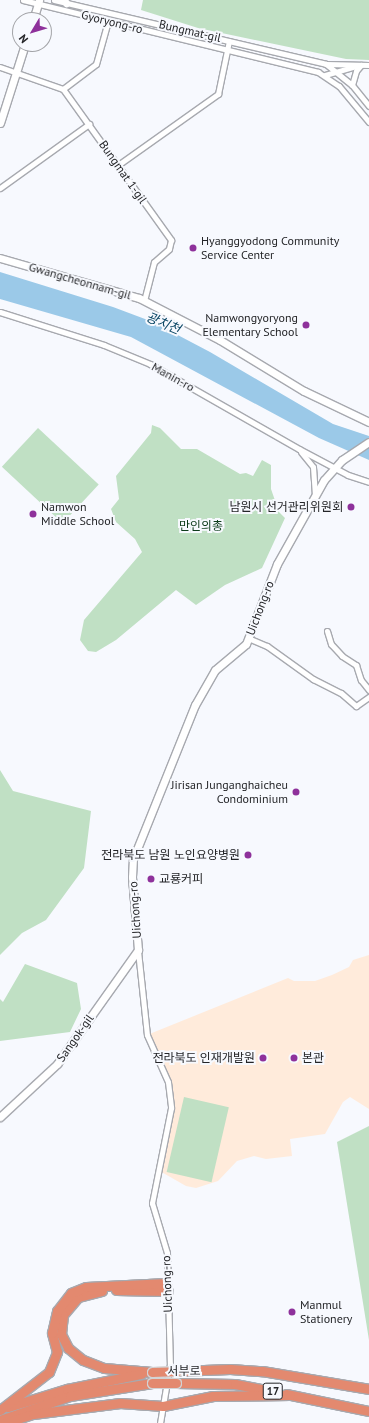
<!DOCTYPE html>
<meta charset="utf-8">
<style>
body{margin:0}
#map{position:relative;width:369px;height:1423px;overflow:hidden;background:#f7f9fe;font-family:"PT Sans","Noto Sans KR",sans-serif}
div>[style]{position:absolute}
.education>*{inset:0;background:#ffebdb}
.green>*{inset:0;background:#c0e0c4;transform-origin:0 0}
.water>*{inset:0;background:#9bc9e8}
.roads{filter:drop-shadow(1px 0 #a7a9af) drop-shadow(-1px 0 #a7a9af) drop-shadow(0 1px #a7a9af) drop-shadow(0 -1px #a7a9af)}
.street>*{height:5px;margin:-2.5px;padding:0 2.5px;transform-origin:2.5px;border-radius:2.5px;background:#fff}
.secondary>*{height:7px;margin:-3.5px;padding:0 3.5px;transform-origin:3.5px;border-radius:3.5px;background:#fff}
.highway>*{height:9px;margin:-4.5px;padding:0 4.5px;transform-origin:4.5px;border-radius:4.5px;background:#e3896f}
.bridges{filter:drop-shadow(1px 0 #d3d3d4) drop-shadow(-1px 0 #d3d3d4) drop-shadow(0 1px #d3d3d4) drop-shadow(0 -1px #d3d3d4)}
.highway-bridge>*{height:9px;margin:-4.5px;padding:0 4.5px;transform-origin:4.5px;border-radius:4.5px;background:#e3896f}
.dots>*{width:11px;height:11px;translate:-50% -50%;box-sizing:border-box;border:2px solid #f7f9fe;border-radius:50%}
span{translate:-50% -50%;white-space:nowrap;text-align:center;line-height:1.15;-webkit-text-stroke:4px #f7f9fe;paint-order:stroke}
.shield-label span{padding:1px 3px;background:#f7f9fe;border:1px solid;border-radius:3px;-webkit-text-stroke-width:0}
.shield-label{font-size:11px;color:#242528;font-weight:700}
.street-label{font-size:12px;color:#242528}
.poi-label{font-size:12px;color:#242528}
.left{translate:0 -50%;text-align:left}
.right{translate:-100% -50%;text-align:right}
.park-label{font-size:12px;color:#0d3c1b}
.water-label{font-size:13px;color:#0a4664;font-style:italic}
.north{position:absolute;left:12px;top:12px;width:40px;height:40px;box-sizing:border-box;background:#f7f9fe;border:1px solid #a3a4a8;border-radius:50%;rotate:232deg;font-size:11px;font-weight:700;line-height:16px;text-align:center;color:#242528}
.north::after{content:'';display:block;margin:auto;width:14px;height:18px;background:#8e319b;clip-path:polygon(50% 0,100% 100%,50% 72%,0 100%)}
</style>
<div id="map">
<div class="education">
<div style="clip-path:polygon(369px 955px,369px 1109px,350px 1097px,343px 1102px,325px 1134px,290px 1139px,292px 1156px,266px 1159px,254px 1156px,237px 1161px,218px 1181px,196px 1188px,186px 1186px,158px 1170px,171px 1105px,171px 1095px,147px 1035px,288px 978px,294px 981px,315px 981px,332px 975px,349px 967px,353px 960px)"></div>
</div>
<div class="green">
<div style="clip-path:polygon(143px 0,369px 0,369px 60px,346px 59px,198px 28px,141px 10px)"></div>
<div style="clip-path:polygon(152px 425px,160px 428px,181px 449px,197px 449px,240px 474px,246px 473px,253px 476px,262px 460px,271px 465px,271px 489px,279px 512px,285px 518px,262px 568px,225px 585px,196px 605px,176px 590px,116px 640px,96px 652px,88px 651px,80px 640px,84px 620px,142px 552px,135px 539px,116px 522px,111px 509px,119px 499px,116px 476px,151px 433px)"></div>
<div style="left:38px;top:428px;width:83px;height:53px;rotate:43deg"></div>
<div style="clip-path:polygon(0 770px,13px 791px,91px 811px,84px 868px,46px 920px,22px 933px,0 955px)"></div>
<div style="clip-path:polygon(25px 964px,77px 983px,81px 1009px,70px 1032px,0 1041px,0 999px,3px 1002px)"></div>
<div style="left:184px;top:1097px;width:46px;height:77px;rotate:13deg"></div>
<div style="clip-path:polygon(369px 1126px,369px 1340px,337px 1142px)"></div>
</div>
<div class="water">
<div style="clip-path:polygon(0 272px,113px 307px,153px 322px,210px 352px,333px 424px,369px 436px,369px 460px,319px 438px,131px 337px,0 299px)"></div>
</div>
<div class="roads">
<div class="street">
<div style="left:23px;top:0;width:304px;rotate:13.7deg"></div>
<div style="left:318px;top:72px;width:25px;rotate:34deg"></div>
<div style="left:339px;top:86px;width:47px;rotate:50.2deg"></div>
<div style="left:54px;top:0;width:279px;rotate:13.2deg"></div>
<div style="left:326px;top:64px;width:33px;rotate:39deg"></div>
<div style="left:352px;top:85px;width:27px;rotate:51deg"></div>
<div style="left:326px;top:64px;width:43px;rotate:1.3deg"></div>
<div style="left:0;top:67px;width:67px;rotate:19.2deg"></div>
<div style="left:63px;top:89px;width:186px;rotate:54.4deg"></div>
<div style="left:171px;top:240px;width:9px;rotate:103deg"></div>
<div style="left:169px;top:249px;width:20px;rotate:139deg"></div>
<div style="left:154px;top:262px;width:40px;rotate:104.4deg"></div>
<div style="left:325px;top:75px;width:33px;rotate:-16deg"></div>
<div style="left:352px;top:85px;width:15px;rotate:-74deg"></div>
<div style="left:356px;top:71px;width:8px;rotate:-50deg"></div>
<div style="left:63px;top:89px;width:41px;rotate:-37.1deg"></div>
<div style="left:96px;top:64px;width:45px;rotate:-74.4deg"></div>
<div style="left:118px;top:165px;width:123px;rotate:-35.4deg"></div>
<div style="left:218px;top:94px;width:54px;rotate:-78.3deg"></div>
<div style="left:0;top:188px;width:110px;rotate:-35.7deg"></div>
<div style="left:0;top:312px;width:109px;rotate:17.6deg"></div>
<div style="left:104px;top:345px;width:50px;rotate:22.4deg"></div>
<div style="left:150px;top:364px;width:172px;rotate:29.7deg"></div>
<div style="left:299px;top:449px;width:55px;rotate:28deg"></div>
<div style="left:348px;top:475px;width:22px;rotate:18deg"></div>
<div style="left:301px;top:452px;width:19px;rotate:51deg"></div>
<div style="left:313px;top:467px;width:27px;rotate:86deg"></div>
<div style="left:327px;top:631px;width:14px;rotate:73deg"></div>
<div style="left:331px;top:644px;width:16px;rotate:47deg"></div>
<div style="left:342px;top:656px;width:17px;rotate:33deg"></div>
<div style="left:356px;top:665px;width:16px;rotate:72deg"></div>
<div style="left:361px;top:680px;width:13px;rotate:51deg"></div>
<div style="left:248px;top:638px;width:21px;rotate:23deg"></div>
<div style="left:267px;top:646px;width:57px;rotate:35.7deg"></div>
<div style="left:313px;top:679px;width:31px;rotate:27deg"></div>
<div style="left:341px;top:693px;width:20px;rotate:41deg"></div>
<div style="left:356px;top:706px;width:16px;rotate:-35deg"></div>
<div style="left:138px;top:951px;width:84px;rotate:83.9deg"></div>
<div style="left:147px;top:1035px;width:51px;rotate:65.9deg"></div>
<div style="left:168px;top:1082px;width:26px;rotate:83deg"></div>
<div style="left:171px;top:1108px;width:97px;rotate:101.3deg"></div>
<div style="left:152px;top:1203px;width:52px;rotate:73.3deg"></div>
<div style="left:167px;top:1253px;width:111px;rotate:88.5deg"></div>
<div style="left:170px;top:1364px;width:60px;rotate:99.6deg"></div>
</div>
<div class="secondary">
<div style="left:64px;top:0;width:4px;rotate:56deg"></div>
<div style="left:33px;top:20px;width:21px;rotate:-73deg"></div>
<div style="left:0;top:123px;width:83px;rotate:-72.4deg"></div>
<div style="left:0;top:258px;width:145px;rotate:16.1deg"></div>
<div style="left:139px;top:298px;width:91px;rotate:27.4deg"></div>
<div style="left:220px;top:340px;width:98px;rotate:31.3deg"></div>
<div style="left:304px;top:391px;width:72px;rotate:25.5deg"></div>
<div style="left:0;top:1117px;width:78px;rotate:-42.9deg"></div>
<div style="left:57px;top:1064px;width:140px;rotate:-54.6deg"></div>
<div style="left:138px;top:950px;width:73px;rotate:-94.7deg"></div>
<div style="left:132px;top:877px;width:18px;rotate:-87deg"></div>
<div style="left:133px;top:859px;width:166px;rotate:-68.1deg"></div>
<div style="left:195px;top:705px;width:40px;rotate:-60.3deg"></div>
<div style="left:215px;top:670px;width:40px;rotate:-40deg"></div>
<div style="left:246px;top:644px;width:86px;rotate:-68.8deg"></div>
<div style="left:277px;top:564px;width:96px;rotate:-60.8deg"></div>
<div style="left:324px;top:480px;width:27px;rotate:-48deg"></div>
<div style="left:342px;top:460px;width:32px;rotate:-34deg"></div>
</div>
<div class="highway">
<div style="left:116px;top:1290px;width:52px;rotate:1.1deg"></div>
<div style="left:102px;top:1291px;width:25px;rotate:166deg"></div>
<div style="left:78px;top:1297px;width:23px;rotate:130deg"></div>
<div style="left:63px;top:1315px;width:19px;rotate:96deg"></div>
<div style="left:61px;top:1334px;width:16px;rotate:63deg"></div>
<div style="left:68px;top:1348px;width:19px;rotate:39deg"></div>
<div style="left:83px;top:1360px;width:22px;rotate:21deg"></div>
<div style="left:104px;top:1368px;width:48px;rotate:4.8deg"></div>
<div style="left:177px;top:1371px;width:53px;rotate:-2.2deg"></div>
<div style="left:230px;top:1369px;width:32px;rotate:4deg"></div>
<div style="left:262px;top:1371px;width:109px;rotate:9.5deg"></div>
<div style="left:176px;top:1383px;width:59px;rotate:1deg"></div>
<div style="left:235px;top:1384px;width:38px;rotate:11deg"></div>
<div style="left:286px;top:1394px;width:85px;rotate:11.6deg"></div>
<div style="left:8px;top:1407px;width:62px;rotate:-17deg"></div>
<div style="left:67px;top:1389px;width:76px;rotate:-11.5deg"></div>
<div style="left:0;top:1410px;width:62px;rotate:-37.8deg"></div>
<div style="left:49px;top:1372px;width:22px;rotate:-68deg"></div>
<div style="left:57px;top:1352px;width:20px;rotate:-105deg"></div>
<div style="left:52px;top:1333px;width:23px;rotate:-77deg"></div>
<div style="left:57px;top:1311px;width:23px;rotate:-52deg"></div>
<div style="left:71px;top:1293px;width:16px;rotate:-22deg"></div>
<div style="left:86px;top:1287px;width:81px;rotate:-2.8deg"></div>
<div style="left:0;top:1420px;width:74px;rotate:-18.9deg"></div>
<div style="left:70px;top:1396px;width:83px;rotate:-9deg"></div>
<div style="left:5px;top:1423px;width:29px;rotate:-18deg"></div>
<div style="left:33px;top:1414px;width:88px;rotate:-7.2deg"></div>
<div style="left:120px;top:1403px;width:43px;rotate:4deg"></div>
<div style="left:163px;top:1406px;width:51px;rotate:-11.3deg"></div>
<div style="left:213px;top:1396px;width:77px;rotate:-0.7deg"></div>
</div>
</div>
<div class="bridges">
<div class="highway-bridge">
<div style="left:152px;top:1372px;width:25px;rotate:-2deg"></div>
<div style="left:152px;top:1383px;width:24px"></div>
</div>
</div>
<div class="dots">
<div style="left:193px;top:248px;background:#8e319b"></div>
<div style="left:306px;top:325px;background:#8e319b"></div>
<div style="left:351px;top:507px;background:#8e319b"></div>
<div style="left:33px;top:514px;background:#8e319b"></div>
<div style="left:296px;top:792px;background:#8e319b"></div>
<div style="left:248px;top:855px;background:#8e319b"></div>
<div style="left:151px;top:879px;background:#8e319b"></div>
<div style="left:263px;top:1058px;background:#8e319b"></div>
<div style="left:294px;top:1058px;background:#8e319b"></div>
<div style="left:292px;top:1312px;background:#8e319b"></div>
</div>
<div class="shield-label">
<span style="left:273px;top:1391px">17</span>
</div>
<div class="street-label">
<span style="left:112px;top:22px;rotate:14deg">Gyoryong-ro</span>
<span style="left:190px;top:31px;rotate:13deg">Bungmat-gil</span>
<span style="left:123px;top:172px;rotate:55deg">Bungmat 1-gil</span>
<span style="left:80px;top:281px;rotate:16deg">Gwangcheonnam-gil</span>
<span style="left:173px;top:377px;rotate:29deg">Manin-ro</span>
<span style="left:260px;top:608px;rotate:-69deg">Uichong-ro</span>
<span style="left:135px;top:910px;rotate:-94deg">Uichong-ro</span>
<span style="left:75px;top:1038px;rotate:-55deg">Sangok-gil</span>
<span style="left:167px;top:1284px;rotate:-92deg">Uichong-ro</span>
<span style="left:184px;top:1371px">서부로</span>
</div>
<div class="poi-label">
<span class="left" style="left:201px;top:248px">Hyanggyodong Community<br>Service Center</span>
<span class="right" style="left:298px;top:325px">Namwongyoryong<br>Elementary School</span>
<span class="left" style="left:41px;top:514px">Namwon<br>Middle School</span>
<span class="right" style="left:343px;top:507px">남원시 선거관리위원회</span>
<span class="right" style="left:288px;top:792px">Jirisan Junganghaicheu<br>Condominium</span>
<span class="right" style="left:240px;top:855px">전라북도 남원 노인요양병원</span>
<span class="left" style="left:159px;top:879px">교룡커피</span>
<span class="right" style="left:255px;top:1058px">전라북도 인재개발원</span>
<span class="left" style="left:302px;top:1058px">본관</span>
<span class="left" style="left:300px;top:1312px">Manmul<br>Stationery</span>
</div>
<div class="park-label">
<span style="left:201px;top:526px">만인의총</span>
</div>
<div class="water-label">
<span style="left:163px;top:324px;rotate:23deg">광치천</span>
</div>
<div class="north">N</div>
</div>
